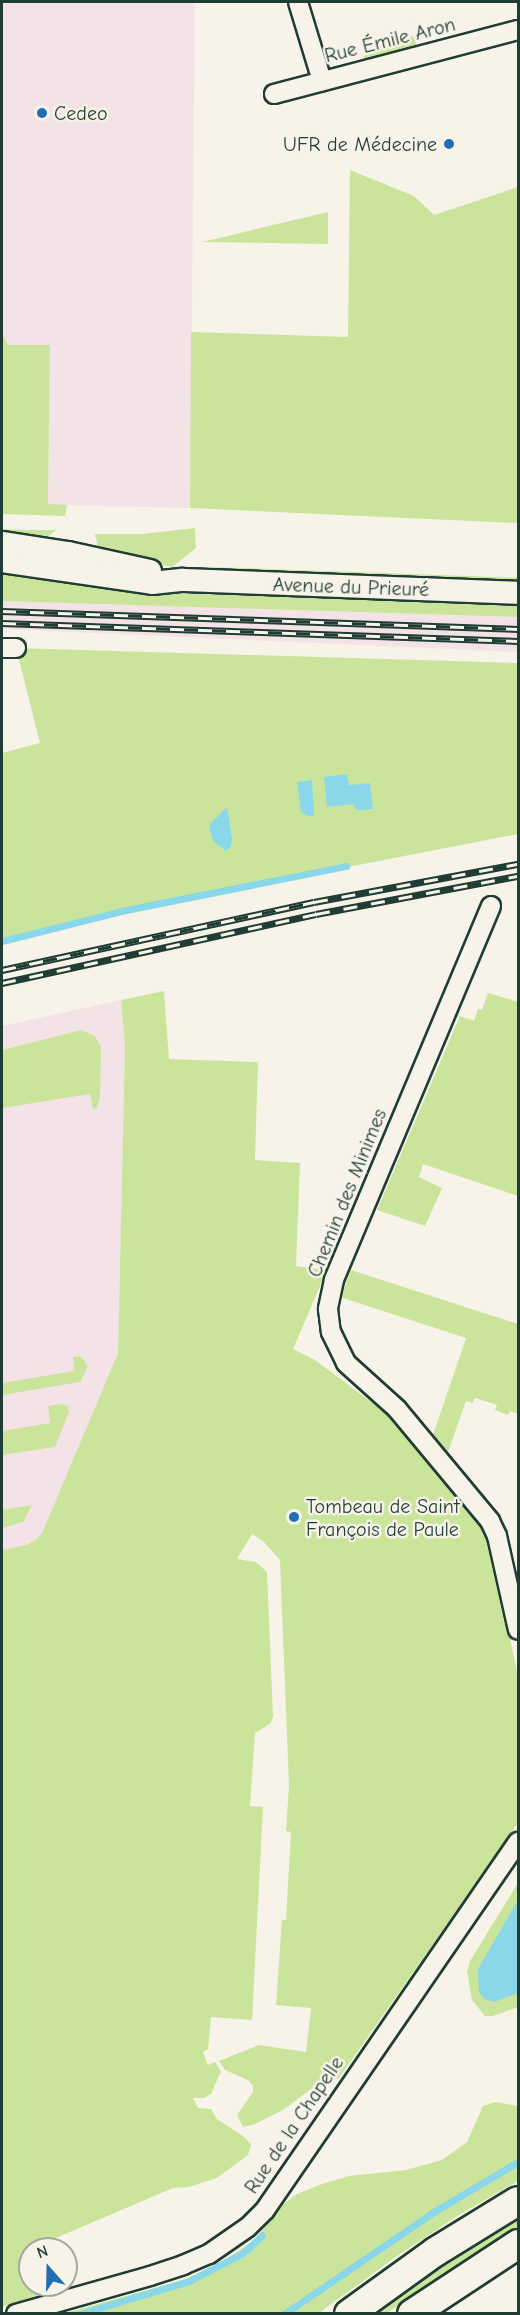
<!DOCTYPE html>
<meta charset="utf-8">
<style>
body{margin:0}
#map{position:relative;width:520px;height:2315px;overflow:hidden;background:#f7f3e8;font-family:"Comic Neue",sans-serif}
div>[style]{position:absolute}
.built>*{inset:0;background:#f4e3e6}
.green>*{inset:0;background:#cae59b;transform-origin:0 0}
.water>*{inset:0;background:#8ad7ea}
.stream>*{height:7px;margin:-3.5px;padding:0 3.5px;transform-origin:3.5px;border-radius:3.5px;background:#8ad7ea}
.roads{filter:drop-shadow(2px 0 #1f3d34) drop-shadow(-2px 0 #1f3d34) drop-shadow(0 2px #1f3d34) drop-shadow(0 -2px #1f3d34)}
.minor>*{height:18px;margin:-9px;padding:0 9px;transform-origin:9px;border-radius:9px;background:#f7f3e8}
.tertiary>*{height:22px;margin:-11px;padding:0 11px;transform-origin:11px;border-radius:11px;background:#f7f3e8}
.primary>*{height:28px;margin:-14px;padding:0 14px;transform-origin:14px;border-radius:14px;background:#f7f3e8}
.rail>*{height:7px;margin-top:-3.5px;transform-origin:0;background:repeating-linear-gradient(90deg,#f7f3e8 0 14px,#1f3d34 0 28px);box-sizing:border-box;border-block:2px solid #1f3d34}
.dots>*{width:16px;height:16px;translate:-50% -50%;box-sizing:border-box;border:3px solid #f7f3e8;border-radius:50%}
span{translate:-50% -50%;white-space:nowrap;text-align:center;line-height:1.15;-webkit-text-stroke:5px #f7f3e8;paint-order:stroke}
.street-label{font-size:20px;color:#1f3d34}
.poi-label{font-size:20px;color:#1f3d34}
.left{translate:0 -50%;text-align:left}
.right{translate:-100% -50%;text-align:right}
.frame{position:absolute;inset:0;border:3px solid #1f3d34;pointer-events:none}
.north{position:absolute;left:18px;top:2237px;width:60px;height:60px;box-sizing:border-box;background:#f7f3e8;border:2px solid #a1aaa0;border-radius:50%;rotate:340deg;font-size:16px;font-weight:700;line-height:24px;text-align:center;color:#1f3d34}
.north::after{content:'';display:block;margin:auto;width:21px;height:27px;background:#1f6fb2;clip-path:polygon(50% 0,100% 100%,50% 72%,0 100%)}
</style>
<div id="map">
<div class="built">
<div style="clip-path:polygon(2px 2px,195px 2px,190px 508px,48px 505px,50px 345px,8px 345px,2px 334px)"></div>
<div style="clip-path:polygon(2px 601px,518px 617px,518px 652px,2px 629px)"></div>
<div style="clip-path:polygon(121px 1000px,125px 1045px,118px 1353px,26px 1610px,2px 1611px,2px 1026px)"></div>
</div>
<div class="green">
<div style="left:413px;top:36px;width:11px;height:54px;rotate:68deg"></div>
<div style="clip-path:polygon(350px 170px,414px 196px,434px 215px,518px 187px,518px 523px,190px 508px,191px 332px,348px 337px)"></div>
<div style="clip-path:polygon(328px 212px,328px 244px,202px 242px)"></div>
<div style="clip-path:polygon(2px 334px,8px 345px,50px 345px,48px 504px,67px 505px,65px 516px,2px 514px)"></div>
<div style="clip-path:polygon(195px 528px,196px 548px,172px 567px,105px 554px,98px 548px,95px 534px,142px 534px)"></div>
<div style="clip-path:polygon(2px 529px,28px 530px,56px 530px,41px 542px,2px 536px)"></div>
<div style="left:210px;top:567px;width:308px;height:5px;rotate:2deg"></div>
<div style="clip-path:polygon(2px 569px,143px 591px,518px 604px,518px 617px,2px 601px)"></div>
<div style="clip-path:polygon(16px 648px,518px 663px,518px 834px,121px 911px,2px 938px,2px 753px,40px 743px)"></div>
<div style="clip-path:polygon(164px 991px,169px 1059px,258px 1062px,255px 1160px,300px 1163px,296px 1266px,327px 1270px,293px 1349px,315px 1360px,394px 1419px,488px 1536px,518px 1676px,518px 1823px,339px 2078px,311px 2089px,283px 2110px,255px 2124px,243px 2127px,237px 2115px,253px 2092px,253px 2086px,248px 2080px,225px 2070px,219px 2061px,259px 2045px,306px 2052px,311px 2008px,276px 2005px,282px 1920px,286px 1920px,291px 1832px,286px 1831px,289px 1786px,280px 1560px,263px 1541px,252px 1534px,237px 1559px,256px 1562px,267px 1572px,273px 1717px,270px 1724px,255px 1733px,250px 1806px,263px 1807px,252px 2020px,211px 2017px,208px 2049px,203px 2052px,208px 2065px,215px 2062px,221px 2071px,211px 2094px,204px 2098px,193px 2098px,198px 2108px,211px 2109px,217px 2119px,243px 2136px,251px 2144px,248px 2155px,217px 2178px,189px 2187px,173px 2188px,30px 2249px,30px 2285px,57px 2285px,58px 2289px,2px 2307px,2px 1550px,26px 1545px,37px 1539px,43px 1531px,118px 1353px,125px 1045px,121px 1000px)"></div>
<div style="clip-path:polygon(488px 993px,518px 1002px,518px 1196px,423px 1164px,419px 1177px,442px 1188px,425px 1226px,377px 1210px,460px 1016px,474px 1021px,478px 1009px,482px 1010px)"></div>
<div style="clip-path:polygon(81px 1030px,95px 1036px,101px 1047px,100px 1098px,97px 1108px,93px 1109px,90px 1094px,2px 1108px,2px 1050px)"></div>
<div style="clip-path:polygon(351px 1270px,518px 1324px,518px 1414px,510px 1411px,508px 1415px,495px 1410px,497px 1405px,475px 1398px,473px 1403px,466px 1401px,446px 1458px,431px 1441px,466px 1338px,340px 1297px)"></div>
<div style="clip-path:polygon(81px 1356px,88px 1366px,80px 1382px,2px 1395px,2px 1383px,74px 1371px,73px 1357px)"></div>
<div style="clip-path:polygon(62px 1404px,68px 1406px,69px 1412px,55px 1447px,2px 1455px,2px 1431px,50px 1423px,48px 1406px)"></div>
<div style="clip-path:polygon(32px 1505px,23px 1522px,2px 1528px,2px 1510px)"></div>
<div style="clip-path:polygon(518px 1883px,518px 2007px,493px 2016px,485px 2016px,472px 2000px,467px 1972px,470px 1961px)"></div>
<div style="clip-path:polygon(495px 2102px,518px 2106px,518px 2181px,459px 2215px,397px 2256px,319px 2313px,65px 2313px,183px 2280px,218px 2265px,254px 2240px,284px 2204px,297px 2194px,322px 2184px,349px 2176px,406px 2170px,442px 2160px,467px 2142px,483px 2106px)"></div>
<div style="clip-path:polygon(518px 2215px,518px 2228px,387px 2313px,368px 2314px,410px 2283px)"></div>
</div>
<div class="water">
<div style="clip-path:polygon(347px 774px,349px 785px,370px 783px,373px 809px,356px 810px,354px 804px,327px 807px,324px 777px)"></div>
<div style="clip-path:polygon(312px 780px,314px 815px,310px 817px,301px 812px,297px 782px)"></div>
<div style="clip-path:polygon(227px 807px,232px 839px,231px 847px,226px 851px,213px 841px,210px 830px,210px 824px)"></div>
<div style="clip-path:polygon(518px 1900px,518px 1993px,494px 2002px,484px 1999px,479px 1992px,478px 1969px)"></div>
</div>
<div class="stream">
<div style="left:2px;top:941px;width:123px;rotate:-14.1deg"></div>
<div style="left:121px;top:911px;width:230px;rotate:-11.3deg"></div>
<div style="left:79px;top:2314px;width:115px;rotate:-16.7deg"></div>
<div style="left:189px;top:2281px;width:61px;rotate:-27.4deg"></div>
<div style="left:243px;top:2253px;width:26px;rotate:-43deg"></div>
<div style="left:284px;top:2314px;width:183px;rotate:-34.3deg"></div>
<div style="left:435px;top:2211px;width:96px;rotate:-30.6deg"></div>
</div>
<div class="roads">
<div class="minor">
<div style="left:298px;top:2px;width:83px;rotate:73.1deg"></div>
<div style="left:274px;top:94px;width:252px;rotate:-14.7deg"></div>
<div style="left:2px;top:648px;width:14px"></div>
<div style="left:491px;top:906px;width:406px;rotate:112.8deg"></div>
<div style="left:334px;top:1280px;width:30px;rotate:102deg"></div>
<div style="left:328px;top:1309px;width:23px;rotate:83deg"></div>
<div style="left:331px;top:1332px;width:34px;rotate:64deg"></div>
<div style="left:346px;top:1363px;width:69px;rotate:42deg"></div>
<div style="left:397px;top:1409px;width:146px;rotate:50.3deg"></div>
<div style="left:490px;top:1521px;width:17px;rotate:65deg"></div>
<div style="left:497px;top:1536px;width:96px;rotate:77.4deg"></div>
<div style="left:16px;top:2314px;width:139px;rotate:-15.8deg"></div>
<div style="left:150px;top:2276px;width:35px;rotate:-18deg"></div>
<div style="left:183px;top:2265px;width:28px;rotate:-23deg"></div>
<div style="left:209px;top:2254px;width:47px;rotate:-34.7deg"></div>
<div style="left:248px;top:2227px;width:24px;rotate:-45deg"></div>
<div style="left:265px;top:2210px;width:447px;rotate:-55.5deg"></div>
</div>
<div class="tertiary">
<div style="left:2px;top:543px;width:67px;rotate:8.6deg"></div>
<div style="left:68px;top:553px;width:84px;rotate:12.4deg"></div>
<div style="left:2px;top:561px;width:152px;rotate:8.3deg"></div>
<div style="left:152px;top:583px;width:31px;rotate:-6deg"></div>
<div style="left:183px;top:580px;width:335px;rotate:2.2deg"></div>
</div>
<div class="primary">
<div style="left:349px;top:2314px;width:106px;rotate:-35.8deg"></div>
<div style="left:435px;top:2252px;width:97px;rotate:-31.6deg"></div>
<div style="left:412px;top:2314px;width:127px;rotate:-33.4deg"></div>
</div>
</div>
<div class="rail">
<div style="left:2px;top:611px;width:516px;rotate:2deg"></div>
<div style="left:2px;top:623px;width:516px;rotate:2deg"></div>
<div style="left:2px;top:970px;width:319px;rotate:-12.3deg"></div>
<div style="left:314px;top:902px;width:208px;rotate:-10.6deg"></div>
<div style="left:2px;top:983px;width:321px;rotate:-12.4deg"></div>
<div style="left:316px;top:914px;width:206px;rotate:-10.7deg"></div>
</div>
<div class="dots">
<div style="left:42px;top:113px;background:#1f6fb2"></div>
<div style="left:449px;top:144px;background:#1f6fb2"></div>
<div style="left:294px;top:1517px;background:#1f6fb2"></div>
</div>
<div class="street-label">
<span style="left:390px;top:40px;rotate:-14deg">Rue Émile Aron</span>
<span style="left:351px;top:587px;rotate:2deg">Avenue du Prieuré</span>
<span style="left:347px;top:1193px;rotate:-68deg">Chemin des Minimes</span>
<span style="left:294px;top:2125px;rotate:-56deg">Rue de la Chapelle</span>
</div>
<div class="poi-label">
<span class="left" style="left:54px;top:113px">Cedeo</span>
<span class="right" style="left:437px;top:144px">UFR de Médecine</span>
<span class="left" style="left:306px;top:1518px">Tombeau de Saint<br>François de Paule</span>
</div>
<div class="frame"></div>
<div class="north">N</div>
</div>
